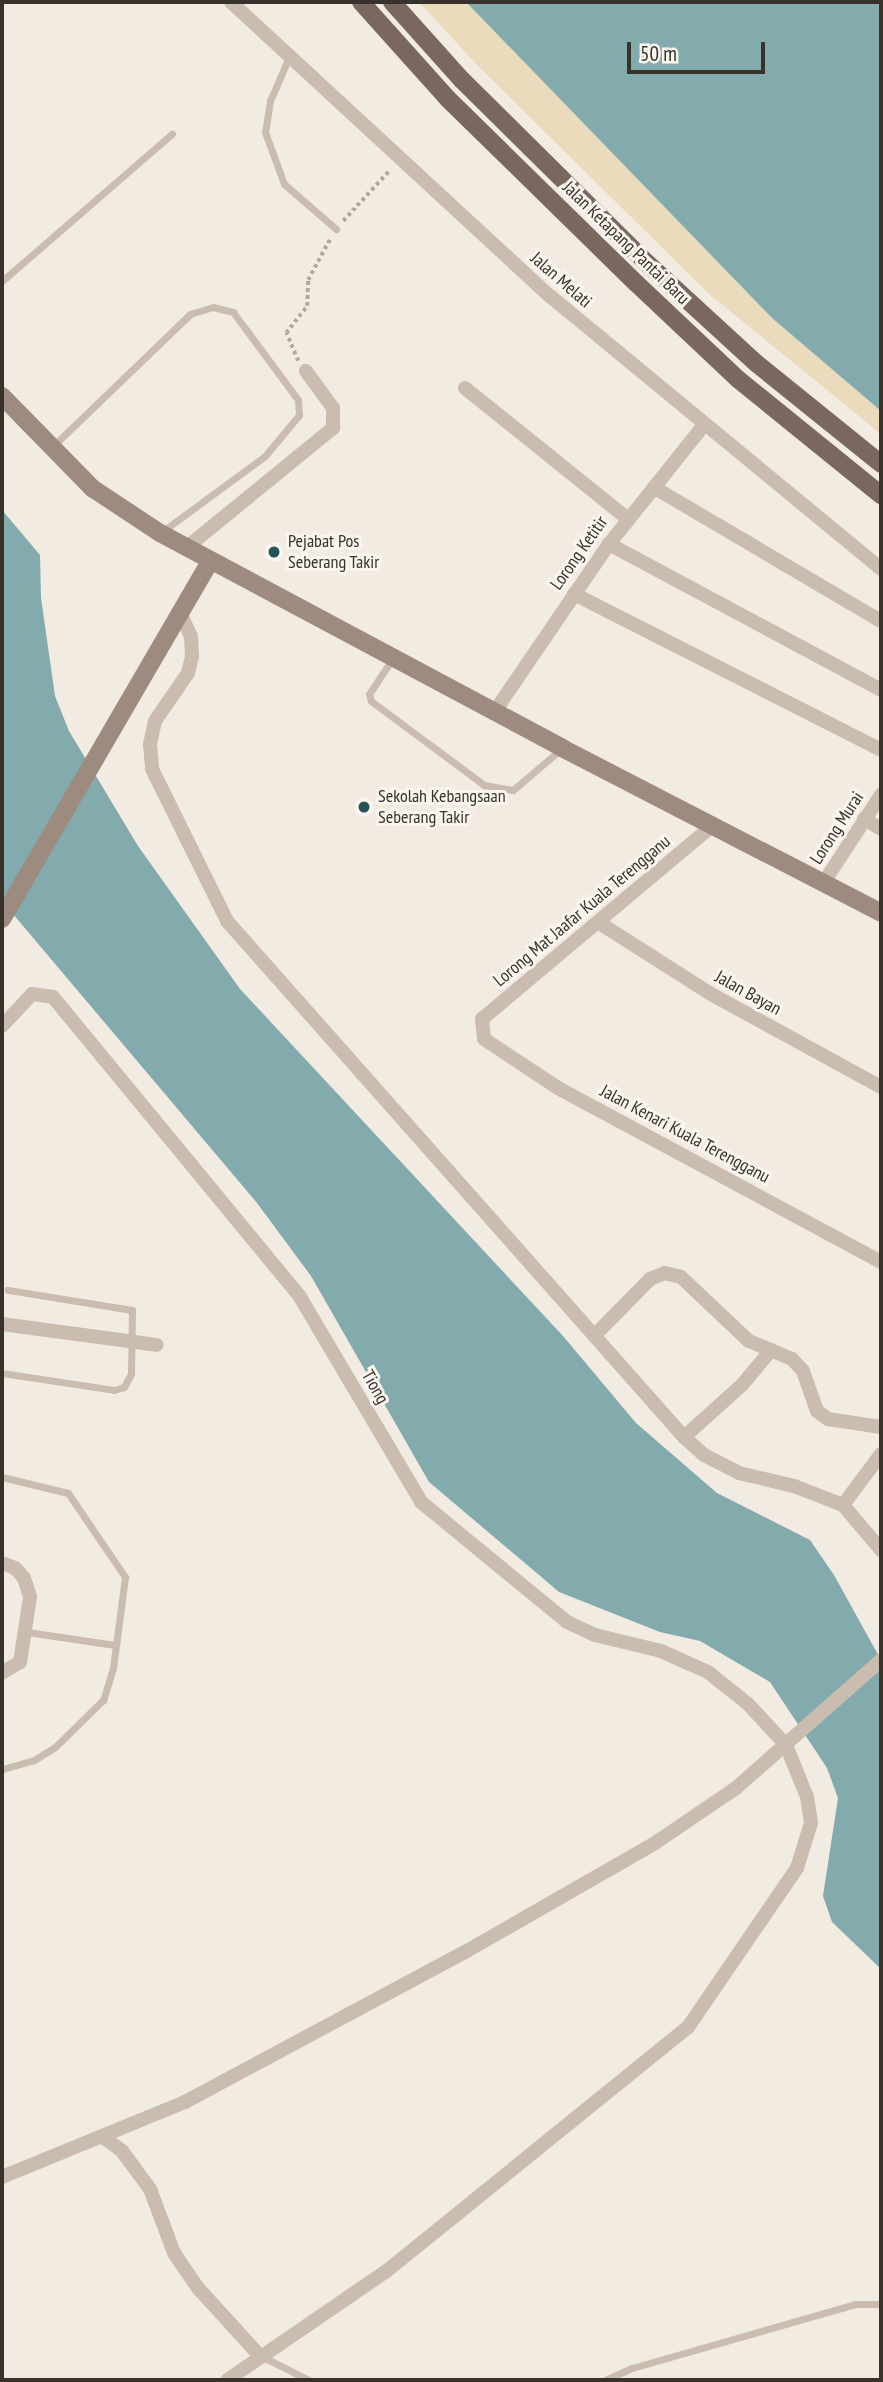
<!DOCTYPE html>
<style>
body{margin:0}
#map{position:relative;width:883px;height:2382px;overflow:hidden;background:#f2ebe2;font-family:"PT Sans Narrow",sans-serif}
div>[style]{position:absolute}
.sand>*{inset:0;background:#eadbbd}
.water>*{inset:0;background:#83aaad}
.path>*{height:3.5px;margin-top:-1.75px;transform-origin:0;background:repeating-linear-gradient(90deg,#b5a699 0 3.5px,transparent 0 7px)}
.lane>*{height:7px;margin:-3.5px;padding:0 3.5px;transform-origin:3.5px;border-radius:3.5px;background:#cabcaf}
.street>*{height:14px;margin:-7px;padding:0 7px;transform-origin:7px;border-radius:7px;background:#cabcaf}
.secondary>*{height:18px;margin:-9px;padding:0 9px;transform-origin:9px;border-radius:9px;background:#9d8b80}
.primary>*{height:18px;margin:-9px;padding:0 9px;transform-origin:9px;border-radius:9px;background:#7a685f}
.dots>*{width:19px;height:19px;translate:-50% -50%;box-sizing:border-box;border:4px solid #faf5ef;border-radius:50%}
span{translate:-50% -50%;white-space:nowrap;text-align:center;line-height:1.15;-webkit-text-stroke:6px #faf5ef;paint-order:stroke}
.street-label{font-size:18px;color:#39312c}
.poi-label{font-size:18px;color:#39312c}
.left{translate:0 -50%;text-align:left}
.frame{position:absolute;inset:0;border:4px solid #39312c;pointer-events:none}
.scale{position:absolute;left:627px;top:42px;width:138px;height:32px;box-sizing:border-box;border:4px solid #39312c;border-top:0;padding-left:9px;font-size:21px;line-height:24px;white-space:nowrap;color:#39312c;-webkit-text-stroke:5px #faf5ef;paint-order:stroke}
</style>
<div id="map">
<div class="sand">
<div style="clip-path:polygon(419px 2px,466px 2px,772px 318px,881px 411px,881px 434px,709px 294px,479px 67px)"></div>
</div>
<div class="water">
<div style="clip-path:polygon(466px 2px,881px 2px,881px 411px,772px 318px)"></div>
<div style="clip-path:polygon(2px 510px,40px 555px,41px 598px,55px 696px,69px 731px,138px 846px,240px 989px,563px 1336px,636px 1423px,717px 1493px,810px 1540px,834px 1575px,881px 1660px,881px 1969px,832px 1922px,823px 1896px,838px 1798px,827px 1768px,770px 1682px,700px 1641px,660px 1632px,559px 1592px,429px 1482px,311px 1276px,257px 1203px,2px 901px)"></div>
</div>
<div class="path">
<div style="left:343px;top:221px;width:69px;rotate:-47.3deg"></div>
<div style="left:298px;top:361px;width:30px;rotate:-113deg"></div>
<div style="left:286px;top:333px;width:34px;rotate:-52deg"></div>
<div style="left:307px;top:306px;width:26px;rotate:-88deg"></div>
<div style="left:308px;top:280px;width:47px;rotate:-61.8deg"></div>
</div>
<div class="lane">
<div style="left:289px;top:57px;width:48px;rotate:113.4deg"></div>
<div style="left:270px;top:101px;width:31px;rotate:99deg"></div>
<div style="left:265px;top:132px;width:55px;rotate:69.9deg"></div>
<div style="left:284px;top:184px;width:69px;rotate:40.9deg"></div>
<div style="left:2px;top:281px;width:225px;rotate:-40.9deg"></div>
<div style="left:52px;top:447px;width:192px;rotate:-43.9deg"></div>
<div style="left:190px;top:314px;width:24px;rotate:-17deg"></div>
<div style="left:213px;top:307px;width:21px;rotate:14deg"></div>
<div style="left:233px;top:312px;width:109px;rotate:53.5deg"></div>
<div style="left:298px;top:400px;width:15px;rotate:86deg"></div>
<div style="left:299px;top:415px;width:53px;rotate:129.7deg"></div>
<div style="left:265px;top:456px;width:130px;rotate:143.7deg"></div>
<div style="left:393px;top:658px;width:43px;rotate:123.7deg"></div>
<div style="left:369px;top:694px;width:7px;rotate:74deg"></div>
<div style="left:371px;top:701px;width:141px;rotate:36.6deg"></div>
<div style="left:484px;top:785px;width:29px;rotate:10deg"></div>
<div style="left:513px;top:790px;width:63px;rotate:-40.5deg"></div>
<div style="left:2px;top:1373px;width:113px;rotate:8.6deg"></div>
<div style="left:114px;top:1390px;width:10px;rotate:-17deg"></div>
<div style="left:124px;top:1387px;width:15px;rotate:-62deg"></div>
<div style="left:131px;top:1374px;width:64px;rotate:-89.1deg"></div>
<div style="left:132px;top:1310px;width:126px;rotate:-170.8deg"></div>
<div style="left:2px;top:1477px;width:68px;rotate:13.6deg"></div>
<div style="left:68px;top:1493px;width:102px;rotate:55.8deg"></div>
<div style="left:125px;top:1577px;width:92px;rotate:97.5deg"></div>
<div style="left:113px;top:1668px;width:34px;rotate:107deg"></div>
<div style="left:103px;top:1700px;width:67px;rotate:135.6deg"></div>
<div style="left:55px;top:1747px;width:25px;rotate:148deg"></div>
<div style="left:34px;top:1760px;width:33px;rotate:164deg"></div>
<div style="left:27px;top:1632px;width:89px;rotate:8.4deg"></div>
<div style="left:263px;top:2357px;width:51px;rotate:26.6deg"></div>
<div style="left:605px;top:2380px;width:30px;rotate:-24deg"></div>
<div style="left:632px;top:2368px;width:232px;rotate:-16deg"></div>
<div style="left:855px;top:2304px;width:26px"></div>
</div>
<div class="street">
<div style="left:231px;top:2px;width:434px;rotate:42.7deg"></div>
<div style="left:550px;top:296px;width:429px;rotate:39.5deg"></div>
<div style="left:465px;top:388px;width:209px;rotate:38.8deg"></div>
<div style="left:655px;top:488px;width:262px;rotate:30.5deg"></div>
<div style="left:609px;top:544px;width:309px;rotate:28.2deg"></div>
<div style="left:186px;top:548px;width:190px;rotate:-39.2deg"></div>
<div style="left:333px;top:428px;width:20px;rotate:-90deg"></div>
<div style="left:333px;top:408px;width:46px;rotate:-126.1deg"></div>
<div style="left:574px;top:594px;width:344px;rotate:26.9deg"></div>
<div style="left:180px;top:613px;width:26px;rotate:65deg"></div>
<div style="left:191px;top:637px;width:19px;rotate:87deg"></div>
<div style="left:192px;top:656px;width:17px;rotate:103deg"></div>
<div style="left:188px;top:673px;width:58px;rotate:124.5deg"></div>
<div style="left:155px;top:721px;width:24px;rotate:102deg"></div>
<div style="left:150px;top:744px;width:25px;rotate:85deg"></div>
<div style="left:152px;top:769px;width:169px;rotate:63.7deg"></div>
<div style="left:227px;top:921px;width:689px;rotate:48.47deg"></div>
<div style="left:684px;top:1437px;width:27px;rotate:42deg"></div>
<div style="left:704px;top:1455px;width:39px;rotate:27deg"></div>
<div style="left:739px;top:1473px;width:57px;rotate:13.3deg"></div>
<div style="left:794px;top:1486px;width:53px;rotate:21.2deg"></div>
<div style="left:843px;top:1505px;width:59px;rotate:49.8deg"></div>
<div style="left:495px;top:711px;width:202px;rotate:-55.7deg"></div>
<div style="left:609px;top:544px;width:152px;rotate:-51.4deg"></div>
<div style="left:864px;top:819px;width:20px;rotate:30deg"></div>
<div style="left:712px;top:826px;width:300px;rotate:140deg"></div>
<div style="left:482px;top:1019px;width:20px;rotate:84deg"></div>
<div style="left:484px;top:1039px;width:89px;rotate:33.5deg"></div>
<div style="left:558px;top:1088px;width:367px;rotate:28.3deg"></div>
<div style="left:824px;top:882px;width:104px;rotate:-56.8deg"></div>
<div style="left:601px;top:924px;width:130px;rotate:32.5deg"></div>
<div style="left:711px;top:994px;width:194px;rotate:28.7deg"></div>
<div style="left:2px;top:1026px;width:44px;rotate:-46.8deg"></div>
<div style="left:32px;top:994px;width:21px;rotate:8deg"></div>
<div style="left:53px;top:997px;width:389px;rotate:50.5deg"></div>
<div style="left:300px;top:1297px;width:238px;rotate:59.4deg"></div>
<div style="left:421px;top:1502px;width:189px;rotate:39.4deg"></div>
<div style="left:567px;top:1622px;width:31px;rotate:25deg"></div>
<div style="left:595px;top:1635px;width:68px;rotate:13.6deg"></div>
<div style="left:661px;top:1651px;width:51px;rotate:24.1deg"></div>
<div style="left:708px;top:1672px;width:51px;rotate:38.7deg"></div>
<div style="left:748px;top:1704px;width:56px;rotate:47.2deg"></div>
<div style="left:786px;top:1745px;width:56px;rotate:68deg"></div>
<div style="left:807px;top:1797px;width:26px;rotate:81deg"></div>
<div style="left:811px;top:1823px;width:47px;rotate:107.3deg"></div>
<div style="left:797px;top:1868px;width:193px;rotate:124.4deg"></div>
<div style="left:688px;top:2027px;width:390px;rotate:141deg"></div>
<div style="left:385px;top:2272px;width:191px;rotate:145.6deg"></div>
<div style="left:2px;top:1324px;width:156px;rotate:7.7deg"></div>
<div style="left:597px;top:1333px;width:76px;rotate:-45.5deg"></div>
<div style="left:650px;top:1279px;width:16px;rotate:-22deg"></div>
<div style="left:665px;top:1273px;width:16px;rotate:14deg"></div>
<div style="left:681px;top:1277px;width:93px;rotate:43.3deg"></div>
<div style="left:749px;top:1341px;width:47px;rotate:22.7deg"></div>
<div style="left:792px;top:1359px;width:16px;rotate:47deg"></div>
<div style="left:803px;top:1371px;width:42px;rotate:70.7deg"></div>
<div style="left:817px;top:1411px;width:14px;rotate:36deg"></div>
<div style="left:828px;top:1419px;width:54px;rotate:8.6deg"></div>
<div style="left:684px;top:1437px;width:78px;rotate:-41.9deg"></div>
<div style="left:742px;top:1385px;width:45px;rotate:-50.4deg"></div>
<div style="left:843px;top:1505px;width:64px;rotate:-53.3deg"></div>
<div style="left:2px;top:1563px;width:14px;rotate:21deg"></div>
<div style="left:15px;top:1568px;width:13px;rotate:48deg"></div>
<div style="left:24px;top:1578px;width:20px;rotate:72deg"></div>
<div style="left:30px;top:1597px;width:66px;rotate:98.7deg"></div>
<div style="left:20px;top:1662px;width:21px;rotate:149deg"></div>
<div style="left:103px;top:2137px;width:24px;rotate:36deg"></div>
<div style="left:122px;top:2151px;width:47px;rotate:53.6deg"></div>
<div style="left:150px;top:2189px;width:68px;rotate:69.4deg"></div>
<div style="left:174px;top:2253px;width:42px;rotate:55.6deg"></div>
<div style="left:198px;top:2288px;width:91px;rotate:47.7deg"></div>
<div style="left:2px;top:2177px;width:198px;rotate:-22.3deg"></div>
<div style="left:185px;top:2102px;width:318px;rotate:-28.2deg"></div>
<div style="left:465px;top:1952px;width:219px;rotate:-29.8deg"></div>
<div style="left:655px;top:1843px;width:98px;rotate:-34.2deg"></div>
<div style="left:736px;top:1788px;width:193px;rotate:-41.4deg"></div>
</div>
<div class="secondary">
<div style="left:2px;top:396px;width:129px;rotate:45.6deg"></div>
<div style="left:92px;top:488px;width:82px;rotate:33.5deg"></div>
<div style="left:160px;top:533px;width:456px;rotate:28.1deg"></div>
<div style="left:562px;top:748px;width:359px;rotate:27.3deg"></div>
<div style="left:2px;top:919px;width:413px;rotate:-59.8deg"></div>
</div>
<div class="primary">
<div style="left:361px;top:2px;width:130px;rotate:48.1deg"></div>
<div style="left:448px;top:99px;width:263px;rotate:44.4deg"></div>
<div style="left:636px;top:283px;width:141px;rotate:43.3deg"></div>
<div style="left:739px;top:380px;width:183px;rotate:39deg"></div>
<div style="left:392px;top:2px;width:105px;rotate:48.1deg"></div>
<div style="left:462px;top:80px;width:262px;rotate:44.7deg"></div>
<div style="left:648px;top:264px;width:147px;rotate:42.5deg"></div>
<div style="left:756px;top:363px;width:161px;rotate:38.9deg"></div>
</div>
<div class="dots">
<div style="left:274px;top:552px;background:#255358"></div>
<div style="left:364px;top:807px;background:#255358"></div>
</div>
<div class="street-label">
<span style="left:626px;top:243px;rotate:44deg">Jalan Ketapang Pantai Baru</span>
<span style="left:561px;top:280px;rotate:41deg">Jalan Melati</span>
<span style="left:579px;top:553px;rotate:-55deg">Lorong Ketitir</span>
<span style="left:837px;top:828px;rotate:-57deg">Lorong Murai</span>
<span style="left:582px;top:911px;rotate:-40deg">Lorong Mat Jaafar Kuala Terengganu</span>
<span style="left:748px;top:993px;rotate:29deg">Jalan Bayan</span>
<span style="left:685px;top:1134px;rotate:28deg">Jalan Kenari Kuala Terengganu</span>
<span style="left:375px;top:1387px;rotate:60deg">Tiong</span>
</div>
<div class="poi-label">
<span class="left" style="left:288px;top:552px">Pejabat Pos<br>Seberang Takir</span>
<span class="left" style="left:378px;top:807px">Sekolah Kebangsaan<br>Seberang Takir</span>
</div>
<div class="frame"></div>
<div class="scale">50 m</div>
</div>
